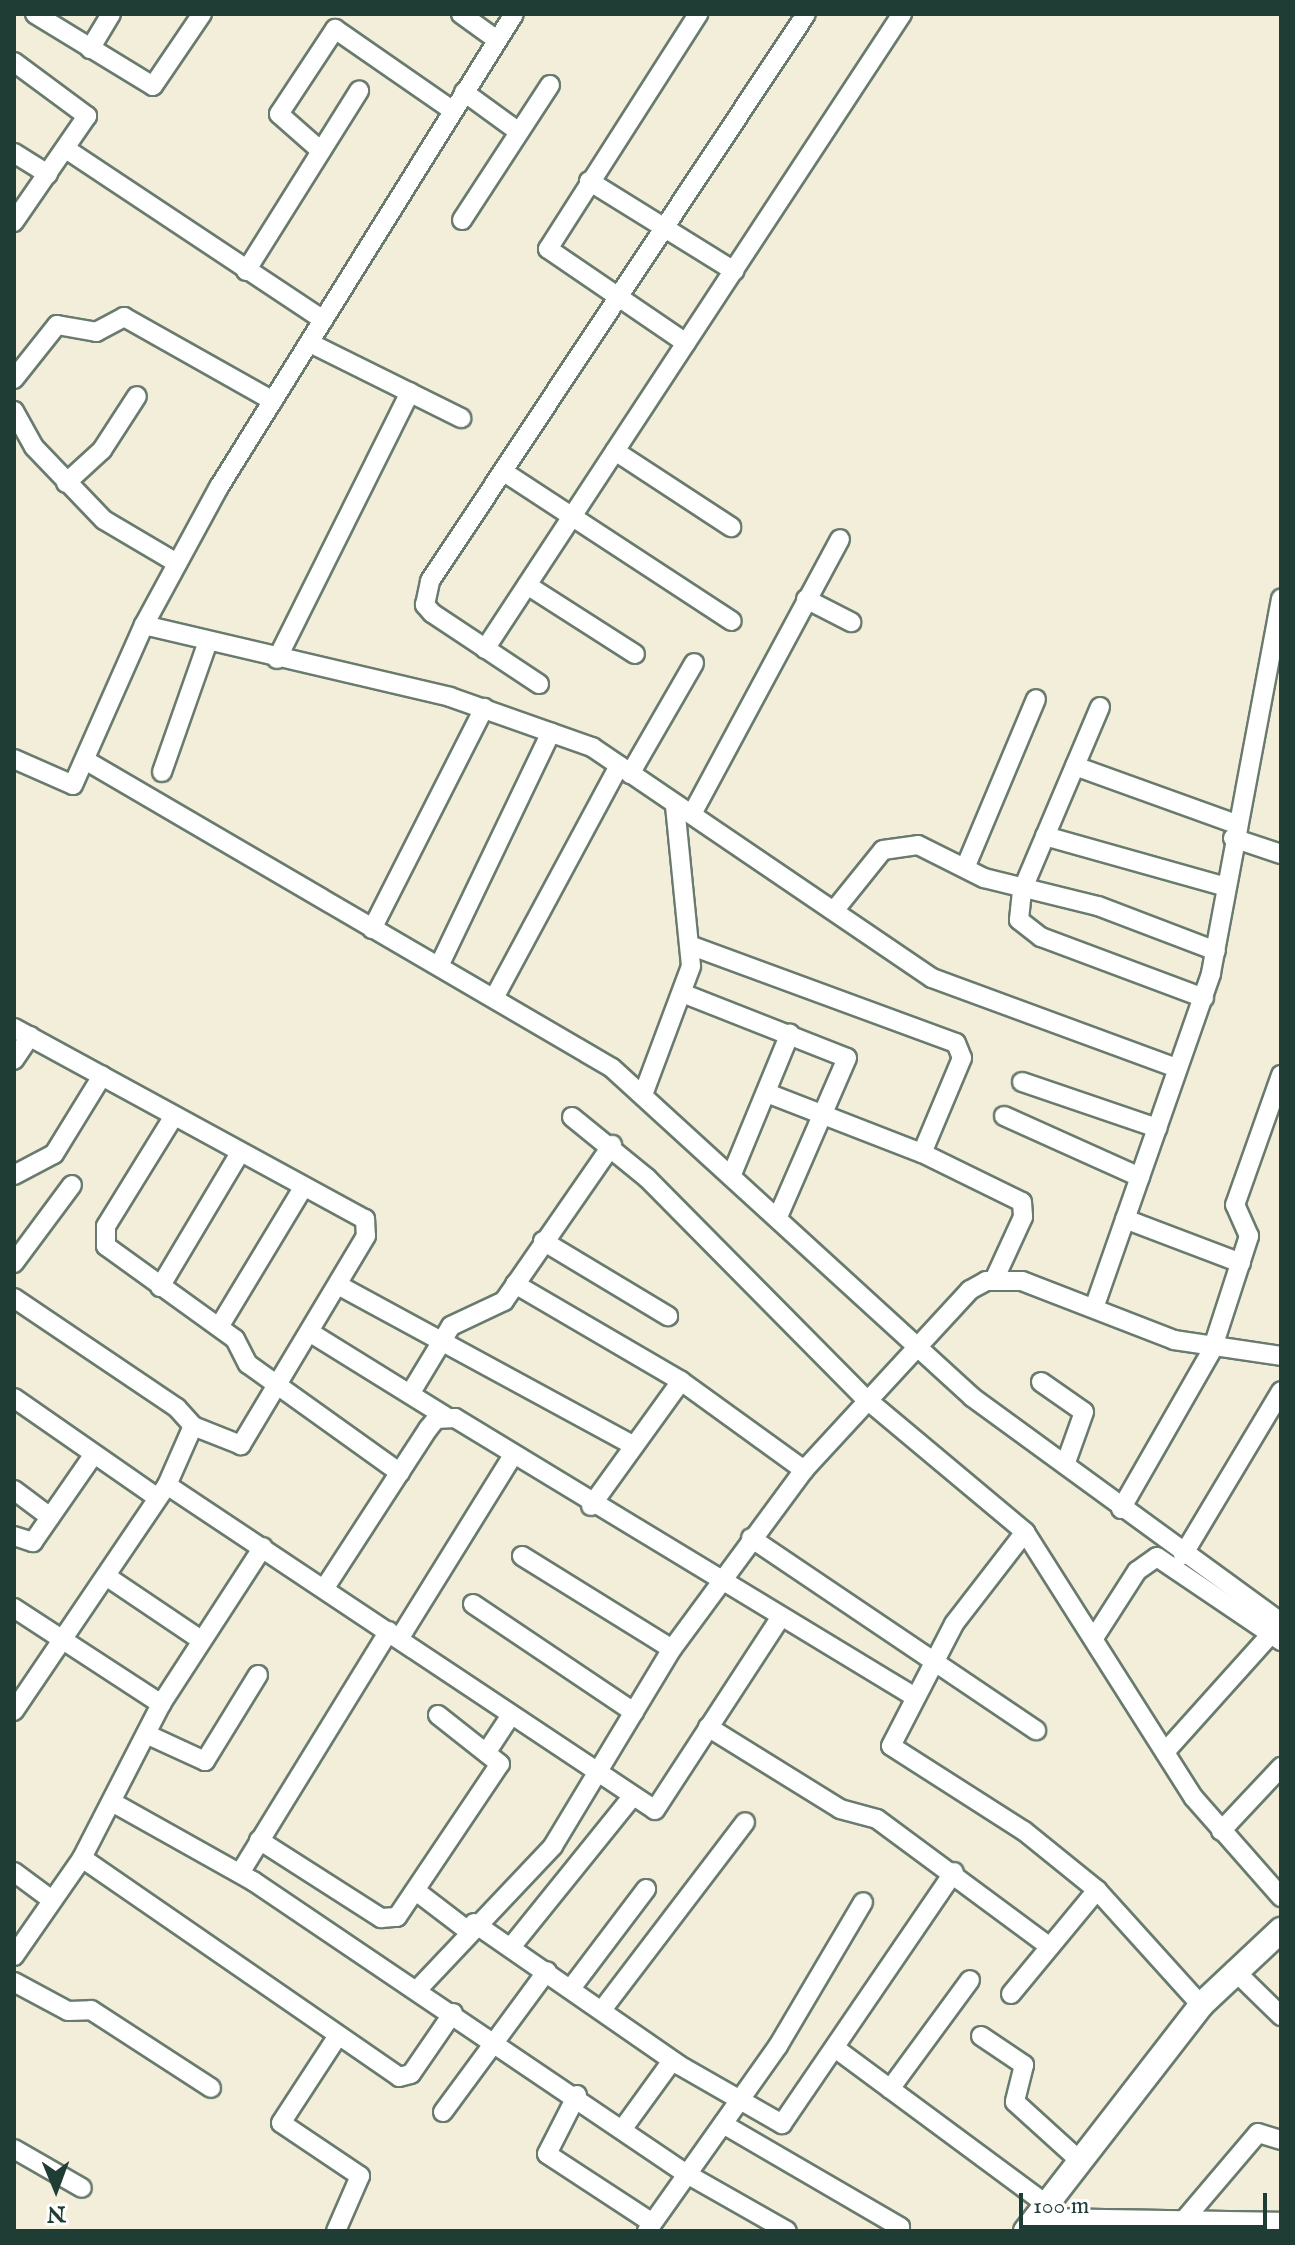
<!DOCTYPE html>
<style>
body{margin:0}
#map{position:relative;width:1295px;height:2245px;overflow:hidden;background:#f2eed9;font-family:"IM FELL English",serif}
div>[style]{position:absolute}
.roads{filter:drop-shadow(2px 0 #697b6e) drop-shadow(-2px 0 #697b6e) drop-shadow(0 2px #697b6e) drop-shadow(0 -2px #697b6e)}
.street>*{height:18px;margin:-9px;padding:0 9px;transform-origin:9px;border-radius:9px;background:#fff}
.secondary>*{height:24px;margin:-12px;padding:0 12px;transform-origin:12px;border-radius:12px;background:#fff}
span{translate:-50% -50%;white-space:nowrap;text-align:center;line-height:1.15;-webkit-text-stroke:6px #fff;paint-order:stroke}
.frame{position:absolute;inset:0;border:16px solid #1f3d34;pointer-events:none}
.north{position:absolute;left:16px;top:2149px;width:80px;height:80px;-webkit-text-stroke:6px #fff;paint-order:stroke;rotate:179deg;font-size:22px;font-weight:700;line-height:32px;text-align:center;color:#1f3d34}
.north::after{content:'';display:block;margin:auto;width:28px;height:36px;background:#1f3d34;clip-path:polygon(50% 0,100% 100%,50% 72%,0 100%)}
.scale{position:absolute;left:1019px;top:2193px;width:248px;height:36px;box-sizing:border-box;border:4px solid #1f3d34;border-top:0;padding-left:10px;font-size:24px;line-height:28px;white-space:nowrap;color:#1f3d34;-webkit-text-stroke:6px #fff;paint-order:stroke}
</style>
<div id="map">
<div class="roads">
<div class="street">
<div style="left:35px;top:14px;width:138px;rotate:31.4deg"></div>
<div style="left:153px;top:86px;width:87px;rotate:-55.8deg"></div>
<div style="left:461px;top:14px;width:44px;rotate:35.8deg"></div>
<div style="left:90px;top:49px;width:41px;rotate:-59deg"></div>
<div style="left:14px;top:62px;width:91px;rotate:36.5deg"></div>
<div style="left:87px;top:116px;width:129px;rotate:124.6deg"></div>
<div style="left:464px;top:92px;width:68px;rotate:36deg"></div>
<div style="left:66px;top:149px;width:309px;rotate:33.6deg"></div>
<div style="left:321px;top:151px;width:56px;rotate:-138.6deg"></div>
<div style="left:279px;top:114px;width:102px;rotate:-56.6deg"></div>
<div style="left:335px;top:29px;width:142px;rotate:34.7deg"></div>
<div style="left:14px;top:153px;width:40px;rotate:32deg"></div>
<div style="left:589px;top:181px;width:171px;rotate:31.8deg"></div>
<div style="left:462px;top:220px;width:161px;rotate:-56.9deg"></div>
<div style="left:246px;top:271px;width:213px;rotate:-57.9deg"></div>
<div style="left:310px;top:343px;width:169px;rotate:26.4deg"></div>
<div style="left:686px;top:343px;width:167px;rotate:-145.7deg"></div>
<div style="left:548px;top:249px;width:279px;rotate:-57.4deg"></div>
<div style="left:14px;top:379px;width:69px;rotate:-51.5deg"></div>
<div style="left:57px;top:325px;width:40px;rotate:10deg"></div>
<div style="left:96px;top:332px;width:32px;rotate:-28deg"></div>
<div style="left:124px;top:317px;width:171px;rotate:29.4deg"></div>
<div style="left:14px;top:411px;width:41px;rotate:60.9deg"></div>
<div style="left:34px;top:447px;width:101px;rotate:46.2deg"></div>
<div style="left:104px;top:520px;width:85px;rotate:30.5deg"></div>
<div style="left:615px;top:451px;width:139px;rotate:33.2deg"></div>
<div style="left:504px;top:472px;width:272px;rotate:33.2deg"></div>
<div style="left:66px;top:483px;width:49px;rotate:-42.5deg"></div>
<div style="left:102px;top:450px;width:64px;rotate:-57.1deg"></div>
<div style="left:527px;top:585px;width:128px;rotate:32.6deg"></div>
<div style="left:806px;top:599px;width:51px;rotate:27.1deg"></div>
<div style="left:144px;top:625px;width:314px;rotate:13.2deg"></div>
<div style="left:450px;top:697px;width:151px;rotate:19.4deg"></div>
<div style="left:592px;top:747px;width:411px;rotate:34.2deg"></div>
<div style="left:932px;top:978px;width:261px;rotate:20.2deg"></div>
<div style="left:485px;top:649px;width:760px;rotate:-56.71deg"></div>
<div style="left:277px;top:659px;width:298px;rotate:-63.5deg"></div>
<div style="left:539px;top:684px;width:128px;rotate:-146.4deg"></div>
<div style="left:432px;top:613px;width:11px;rotate:-131deg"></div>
<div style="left:425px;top:605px;width:25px;rotate:-78deg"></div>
<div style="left:430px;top:581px;width:680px;rotate:-56.45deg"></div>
<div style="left:1100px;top:707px;width:200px;rotate:113deg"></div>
<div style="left:1022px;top:891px;width:29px;rotate:96deg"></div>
<div style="left:1019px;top:920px;width:28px;rotate:38deg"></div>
<div style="left:1041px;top:937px;width:174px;rotate:20.5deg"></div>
<div style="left:14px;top:759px;width:64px;rotate:23.8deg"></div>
<div style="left:73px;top:785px;width:175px;rotate:-66.1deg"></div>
<div style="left:144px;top:625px;width:157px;rotate:-61.5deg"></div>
<div style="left:219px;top:487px;width:557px;rotate:-58.05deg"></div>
<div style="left:85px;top:760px;width:610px;rotate:30.3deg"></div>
<div style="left:612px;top:1068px;width:488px;rotate:42.4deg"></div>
<div style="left:972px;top:1397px;width:382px;rotate:36.1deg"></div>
<div style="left:1075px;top:766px;width:171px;rotate:19.8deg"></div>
<div style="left:162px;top:772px;width:136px;rotate:-70.6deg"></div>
<div style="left:630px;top:774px;width:128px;rotate:-60deg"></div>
<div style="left:692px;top:814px;width:312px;rotate:-61.7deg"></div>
<div style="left:1045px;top:836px;width:188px;rotate:15.7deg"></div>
<div style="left:1233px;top:838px;width:51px;rotate:18.4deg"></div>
<div style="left:965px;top:868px;width:183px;rotate:-67.2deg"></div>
<div style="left:837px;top:907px;width:73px;rotate:-51.1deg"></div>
<div style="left:883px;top:850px;width:35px;rotate:-8deg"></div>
<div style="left:918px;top:845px;width:74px;rotate:26.6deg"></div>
<div style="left:984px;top:878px;width:117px;rotate:13.8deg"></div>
<div style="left:1098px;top:906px;width:126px;rotate:20.9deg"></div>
<div style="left:372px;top:929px;width:248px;rotate:-63.1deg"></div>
<div style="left:692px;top:946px;width:281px;rotate:20.2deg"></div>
<div style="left:956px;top:1043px;width:16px;rotate:68deg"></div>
<div style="left:962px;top:1058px;width:103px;rotate:112.8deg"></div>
<div style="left:439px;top:966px;width:259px;rotate:-64.4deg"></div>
<div style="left:682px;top:993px;width:177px;rotate:21.5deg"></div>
<div style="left:847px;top:1058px;width:173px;rotate:113.5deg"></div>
<div style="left:494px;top:998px;width:264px;rotate:-61.7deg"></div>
<div style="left:14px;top:1028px;width:400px;rotate:28.6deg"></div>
<div style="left:365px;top:1219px;width:17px;rotate:87deg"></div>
<div style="left:366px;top:1236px;width:244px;rotate:120.9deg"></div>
<div style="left:241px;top:1445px;width:52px;rotate:-158.4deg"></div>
<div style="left:14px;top:1060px;width:29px;rotate:-56deg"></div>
<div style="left:1022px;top:1082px;width:143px;rotate:18.8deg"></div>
<div style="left:644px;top:1092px;width:134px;rotate:-69.5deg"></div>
<div style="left:691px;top:966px;width:160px;rotate:-95.7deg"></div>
<div style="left:767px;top:1093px;width:166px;rotate:21.2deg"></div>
<div style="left:922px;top:1153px;width:111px;rotate:26.1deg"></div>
<div style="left:1022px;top:1202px;width:15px;rotate:86deg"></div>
<div style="left:1023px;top:1217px;width:69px;rotate:114.7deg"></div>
<div style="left:174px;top:1116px;width:129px;rotate:121.7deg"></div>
<div style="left:106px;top:1226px;width:20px;rotate:90deg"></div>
<div style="left:106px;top:1246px;width:159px;rotate:35.8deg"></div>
<div style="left:235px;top:1339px;width:28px;rotate:63deg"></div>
<div style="left:248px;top:1364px;width:187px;rotate:35.6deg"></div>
<div style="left:1004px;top:1116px;width:149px;rotate:24.2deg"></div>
<div style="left:572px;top:1117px;width:97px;rotate:39.1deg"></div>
<div style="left:647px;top:1178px;width:310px;rotate:45.3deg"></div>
<div style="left:865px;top:1398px;width:209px;rotate:39.9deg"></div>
<div style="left:1025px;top:1532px;width:315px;rotate:57.6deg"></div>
<div style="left:1194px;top:1798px;width:132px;rotate:48.7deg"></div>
<div style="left:732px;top:1174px;width:152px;rotate:-67.6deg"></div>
<div style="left:14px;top:1175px;width:45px;rotate:-27.7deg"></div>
<div style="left:54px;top:1154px;width:92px;rotate:-58.4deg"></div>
<div style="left:1125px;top:1219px;width:124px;rotate:20.8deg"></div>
<div style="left:543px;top:1241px;width:146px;rotate:31deg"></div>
<div style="left:14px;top:1263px;width:97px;rotate:-53.4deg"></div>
<div style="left:515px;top:1284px;width:192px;rotate:30.3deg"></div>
<div style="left:681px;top:1381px;width:152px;rotate:35.9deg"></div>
<div style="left:338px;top:1285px;width:337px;rotate:28.5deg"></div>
<div style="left:160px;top:1287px;width:156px;rotate:-59.2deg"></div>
<div style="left:14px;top:1298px;width:197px;rotate:34deg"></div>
<div style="left:177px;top:1408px;width:24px;rotate:48deg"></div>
<div style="left:193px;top:1426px;width:64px;rotate:113.8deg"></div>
<div style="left:167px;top:1485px;width:273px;rotate:124.1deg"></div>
<div style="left:1094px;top:1308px;width:355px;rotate:-70.7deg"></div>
<div style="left:1211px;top:973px;width:381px;rotate:-79.4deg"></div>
<div style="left:219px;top:1327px;width:162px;rotate:-58.9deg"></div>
<div style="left:311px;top:1333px;width:158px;rotate:31.8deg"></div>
<div style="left:1041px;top:1382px;width:52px;rotate:34.9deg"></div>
<div style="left:1084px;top:1412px;width:56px;rotate:109.7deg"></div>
<div style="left:410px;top:1394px;width:79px;rotate:-58.9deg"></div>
<div style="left:451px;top:1326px;width:59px;rotate:-25.3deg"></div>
<div style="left:504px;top:1301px;width:190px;rotate:-55.3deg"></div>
<div style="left:14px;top:1398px;width:175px;rotate:34.8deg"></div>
<div style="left:167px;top:1485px;width:586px;rotate:33.66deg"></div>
<div style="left:655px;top:1810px;width:230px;rotate:-56.9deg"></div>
<div style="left:14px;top:1490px;width:45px;rotate:36.9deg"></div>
<div style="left:591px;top:1506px;width:154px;rotate:-54.2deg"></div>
<div style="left:1121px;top:1509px;width:183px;rotate:-60.2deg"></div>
<div style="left:1212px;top:1350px;width:120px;rotate:-72deg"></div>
<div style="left:1249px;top:1236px;width:34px;rotate:-114deg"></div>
<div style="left:1235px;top:1205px;width:138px;rotate:-70.5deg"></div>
<div style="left:1025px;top:1532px;width:116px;rotate:127.7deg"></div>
<div style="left:954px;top:1624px;width:137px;rotate:117.3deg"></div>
<div style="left:891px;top:1746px;width:158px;rotate:32.6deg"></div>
<div style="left:1024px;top:1831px;width:94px;rotate:38.9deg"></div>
<div style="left:1097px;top:1890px;width:155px;rotate:47.9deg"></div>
<div style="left:14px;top:1536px;width:20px;rotate:18deg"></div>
<div style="left:33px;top:1542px;width:107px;rotate:-55.3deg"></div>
<div style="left:751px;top:1538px;width:344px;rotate:34deg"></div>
<div style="left:1183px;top:1555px;width:191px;rotate:-59.1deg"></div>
<div style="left:522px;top:1556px;width:176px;rotate:31.8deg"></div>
<div style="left:106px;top:1576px;width:115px;rotate:34deg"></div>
<div style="left:324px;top:1589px;width:191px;rotate:-57deg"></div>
<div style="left:428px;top:1429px;width:13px;rotate:-51deg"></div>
<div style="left:436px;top:1419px;width:19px;rotate:-3deg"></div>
<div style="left:455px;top:1418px;width:538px;rotate:31.24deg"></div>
<div style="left:473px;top:1604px;width:194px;rotate:33.9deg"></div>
<div style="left:14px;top:1608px;width:176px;rotate:33.1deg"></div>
<div style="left:1094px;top:1638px;width:80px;rotate:-57.3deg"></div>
<div style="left:1137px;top:1571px;width:24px;rotate:-35deg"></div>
<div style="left:1157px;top:1557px;width:150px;rotate:34.1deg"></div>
<div style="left:399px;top:1639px;width:216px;rotate:-58.2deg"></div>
<div style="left:708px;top:1727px;width:155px;rotate:31.8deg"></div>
<div style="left:840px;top:1809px;width:38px;rotate:15deg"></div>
<div style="left:877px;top:1819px;width:215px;rotate:36.5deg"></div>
<div style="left:146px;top:1734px;width:65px;rotate:24.6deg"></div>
<div style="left:205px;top:1761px;width:101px;rotate:-58.4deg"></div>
<div style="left:488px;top:1750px;width:42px;rotate:-56.7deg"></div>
<div style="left:1165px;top:1752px;width:157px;rotate:-48.1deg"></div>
<div style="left:112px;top:1802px;width:162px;rotate:29.3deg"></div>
<div style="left:253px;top:1881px;width:521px;rotate:34.06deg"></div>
<div style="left:685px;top:2173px;width:117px;rotate:29.6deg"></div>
<div style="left:1221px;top:1831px;width:88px;rotate:-46.8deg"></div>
<div style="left:259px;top:1840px;width:145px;rotate:32.6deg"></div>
<div style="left:381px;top:1918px;width:16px;rotate:-4deg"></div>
<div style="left:397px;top:1917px;width:184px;rotate:-56.1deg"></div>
<div style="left:500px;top:1764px;width:79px;rotate:-141.7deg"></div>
<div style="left:82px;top:1858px;width:385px;rotate:34.6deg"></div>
<div style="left:399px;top:2077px;width:12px;rotate:-14deg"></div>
<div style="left:411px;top:2074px;width:74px;rotate:-55.5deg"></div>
<div style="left:14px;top:1872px;width:47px;rotate:36.4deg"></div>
<div style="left:240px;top:1873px;width:284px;rotate:-58.4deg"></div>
<div style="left:416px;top:1891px;width:64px;rotate:37.4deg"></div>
<div style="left:474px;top:1923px;width:249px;rotate:34.7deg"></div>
<div style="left:679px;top:2065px;width:119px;rotate:29.8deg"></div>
<div style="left:782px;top:2124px;width:305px;rotate:-55.7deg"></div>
<div style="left:511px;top:1947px;width:194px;rotate:-51.1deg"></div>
<div style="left:14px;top:1956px;width:119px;rotate:-55.2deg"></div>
<div style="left:82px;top:1858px;width:173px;rotate:-62.8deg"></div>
<div style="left:161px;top:1704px;width:187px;rotate:-57deg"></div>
<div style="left:1234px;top:1970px;width:66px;rotate:44.4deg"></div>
<div style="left:14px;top:1982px;width:61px;rotate:28.2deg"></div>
<div style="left:68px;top:2011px;width:23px;rotate:-2deg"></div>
<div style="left:91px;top:2010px;width:143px;rotate:33deg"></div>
<div style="left:572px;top:1987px;width:123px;rotate:-52.9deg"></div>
<div style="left:418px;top:1989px;width:197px;rotate:-46.6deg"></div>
<div style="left:553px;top:1846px;width:230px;rotate:-58.9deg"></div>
<div style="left:672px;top:1649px;width:222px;rotate:-53.6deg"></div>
<div style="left:804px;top:1470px;width:245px;rotate:-47.3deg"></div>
<div style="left:970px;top:1290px;width:18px;rotate:-29deg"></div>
<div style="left:986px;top:1281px;width:36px"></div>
<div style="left:1022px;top:1281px;width:163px;rotate:21.2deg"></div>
<div style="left:1174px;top:1340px;width:108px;rotate:8.5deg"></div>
<div style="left:1011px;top:1994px;width:135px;rotate:-50.4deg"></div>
<div style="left:602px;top:2010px;width:236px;rotate:-52.7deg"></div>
<div style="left:981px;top:2036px;width:52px;rotate:34deg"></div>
<div style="left:1024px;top:2065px;width:38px;rotate:104deg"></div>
<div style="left:1015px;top:2102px;width:88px;rotate:42.2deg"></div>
<div style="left:835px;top:2048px;width:264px;rotate:36.5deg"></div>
<div style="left:890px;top:2089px;width:135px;rotate:-53.7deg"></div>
<div style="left:577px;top:2095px;width:66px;rotate:117deg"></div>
<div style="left:547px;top:2154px;width:124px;rotate:33.2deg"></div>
<div style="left:443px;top:2112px;width:175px;rotate:-53.6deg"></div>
<div style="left:723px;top:2124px;width:205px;rotate:30.2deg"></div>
<div style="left:624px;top:2127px;width:82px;rotate:-54deg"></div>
<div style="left:14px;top:2149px;width:78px;rotate:29.8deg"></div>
<div style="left:1037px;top:2218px;width:244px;rotate:0.9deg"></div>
<div style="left:1184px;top:2220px;width:114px;rotate:-49.6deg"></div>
<div style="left:1258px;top:2133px;width:24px;rotate:17deg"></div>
<div style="left:336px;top:2231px;width:60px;rotate:-66.4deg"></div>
<div style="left:360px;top:2176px;width:95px;rotate:-146.1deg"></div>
<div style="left:281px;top:2123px;width:103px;rotate:-56.9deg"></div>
<div style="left:647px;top:2231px;width:227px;rotate:-54.7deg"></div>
<div style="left:778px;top:2046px;width:167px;rotate:-59.4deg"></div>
</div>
<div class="secondary">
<div style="left:1026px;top:2231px;width:286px;rotate:-52.2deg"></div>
<div style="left:1201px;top:2005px;width:110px;rotate:-43.2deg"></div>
</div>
</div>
<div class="frame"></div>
<div class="north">N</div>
<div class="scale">100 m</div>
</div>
